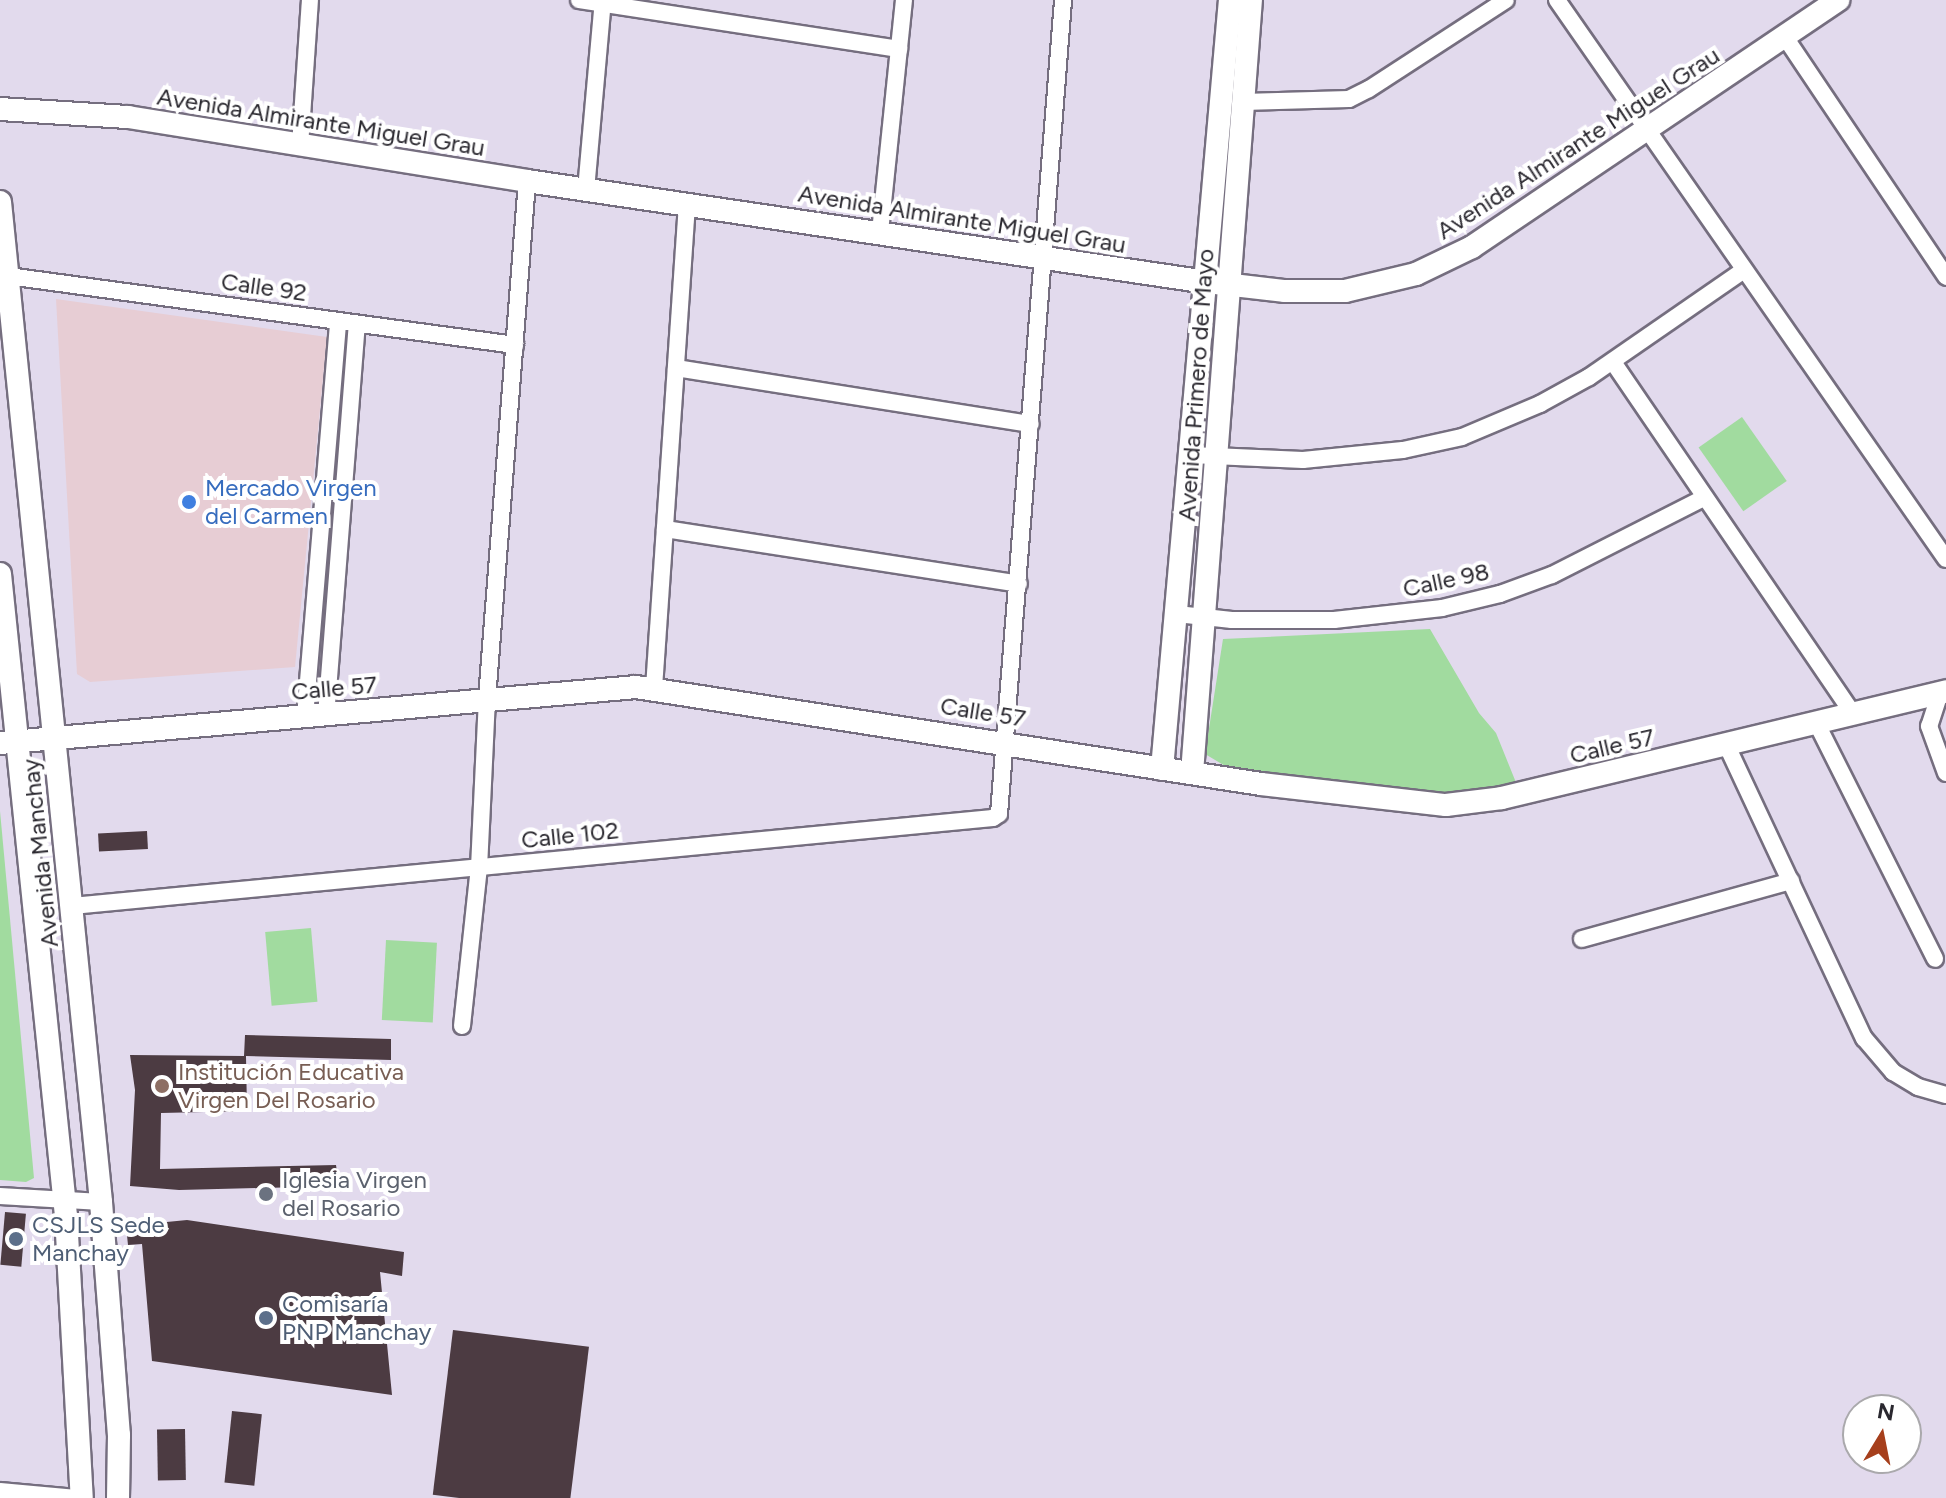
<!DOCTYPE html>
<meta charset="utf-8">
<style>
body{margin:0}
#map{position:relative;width:1946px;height:1498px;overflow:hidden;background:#e2daed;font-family:Figtree,sans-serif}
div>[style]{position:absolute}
.commercial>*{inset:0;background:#e7cdd4}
.green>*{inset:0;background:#a1db9f;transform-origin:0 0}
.building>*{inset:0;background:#4c3b42;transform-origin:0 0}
.roads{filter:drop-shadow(2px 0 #756e7f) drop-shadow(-2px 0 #756e7f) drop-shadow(0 2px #756e7f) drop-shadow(0 -2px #756e7f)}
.street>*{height:16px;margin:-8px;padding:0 8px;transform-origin:8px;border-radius:8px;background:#fff}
.secondary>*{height:22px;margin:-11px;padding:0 11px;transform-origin:11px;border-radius:11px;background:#fff}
.dots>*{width:22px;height:22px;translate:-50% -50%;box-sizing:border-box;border:4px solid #fff;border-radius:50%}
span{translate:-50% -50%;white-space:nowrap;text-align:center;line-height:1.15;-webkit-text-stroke:8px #fff;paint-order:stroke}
.street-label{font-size:24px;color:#2a282f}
.shop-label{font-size:24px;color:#366cbe}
.left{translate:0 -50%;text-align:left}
.education-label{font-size:24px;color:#785e54}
.worship-label{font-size:24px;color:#5b616d}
.service-label{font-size:24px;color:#4e5e75}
.north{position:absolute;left:1842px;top:1394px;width:80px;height:80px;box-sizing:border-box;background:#fff;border:2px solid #aaa9ac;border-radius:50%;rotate:10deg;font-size:22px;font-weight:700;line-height:32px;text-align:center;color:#2a282f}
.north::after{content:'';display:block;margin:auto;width:28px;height:36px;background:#a63f1c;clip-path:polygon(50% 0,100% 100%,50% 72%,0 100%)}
</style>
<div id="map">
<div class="commercial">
<div style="clip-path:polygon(56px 299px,327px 337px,295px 667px,90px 682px,77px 674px)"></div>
</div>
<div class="green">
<div style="left:1742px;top:417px;width:78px;height:53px;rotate:55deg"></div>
<div style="clip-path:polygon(1430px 629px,1479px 713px,1496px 733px,1517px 785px,1504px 793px,1431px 796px,1232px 770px,1205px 754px,1223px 639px)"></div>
<div style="clip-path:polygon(0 811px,34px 1178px,26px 1182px,0 1180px)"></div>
<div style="left:311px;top:928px;width:74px;height:46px;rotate:85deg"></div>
<div style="left:386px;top:940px;width:51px;height:80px;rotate:3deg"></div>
</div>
<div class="building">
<div style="left:147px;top:831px;width:18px;height:49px;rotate:87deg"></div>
<div style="clip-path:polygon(245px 1035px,391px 1039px,391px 1060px,246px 1056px,247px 1111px,161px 1113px,160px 1169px,336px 1165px,339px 1186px,179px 1190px,130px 1186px,135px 1090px,130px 1055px,244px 1056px)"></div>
<div style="left:5px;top:1212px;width:21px;height:53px;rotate:5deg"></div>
<div style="clip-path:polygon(187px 1220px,404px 1252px,402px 1276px,380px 1272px,392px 1395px,152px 1361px,142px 1244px,128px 1245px,126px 1226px)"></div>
<div style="left:453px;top:1330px;width:137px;height:166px;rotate:7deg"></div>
<div style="left:232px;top:1411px;width:30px;height:72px;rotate:6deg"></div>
<div style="left:185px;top:1429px;width:51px;height:28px;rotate:89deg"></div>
</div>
<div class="roads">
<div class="street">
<div style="left:579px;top:0;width:324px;rotate:8.7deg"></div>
<div style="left:1557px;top:0;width:681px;rotate:55.17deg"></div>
<div style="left:1785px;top:37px;width:289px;rotate:56.1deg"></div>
<div style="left:1243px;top:102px;width:106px;rotate:-1.6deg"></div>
<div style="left:1349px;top:99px;width:22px;rotate:-27deg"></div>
<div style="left:1369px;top:89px;width:163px;rotate:-33deg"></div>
<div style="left:300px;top:146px;width:146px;rotate:-86.1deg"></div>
<div style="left:586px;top:190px;width:191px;rotate:-84.9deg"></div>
<div style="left:880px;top:232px;width:233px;rotate:-84.1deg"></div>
<div style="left:8px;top:276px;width:512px;rotate:7.75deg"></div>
<div style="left:1613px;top:362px;width:424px;rotate:55.7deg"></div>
<div style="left:676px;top:368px;width:359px;rotate:9deg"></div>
<div style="left:1191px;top:455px;width:112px;rotate:2.6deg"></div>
<div style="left:1303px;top:460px;width:100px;rotate:-5.7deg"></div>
<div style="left:1403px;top:450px;width:60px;rotate:-12.4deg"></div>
<div style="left:1462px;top:437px;width:85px;rotate:-22.9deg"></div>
<div style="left:1540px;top:404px;width:56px;rotate:-28.9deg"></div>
<div style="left:1589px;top:377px;width:188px;rotate:-34.6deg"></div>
<div style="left:665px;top:529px;width:358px;rotate:8.8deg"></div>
<div style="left:1177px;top:614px;width:55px;rotate:6.2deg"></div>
<div style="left:1232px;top:620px;width:102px"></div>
<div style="left:1334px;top:620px;width:109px;rotate:-6.3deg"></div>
<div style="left:1442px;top:608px;width:60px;rotate:-13.6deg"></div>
<div style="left:1500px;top:594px;width:55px;rotate:-20.1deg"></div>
<div style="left:1552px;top:575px;width:170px;rotate:-26.9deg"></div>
<div style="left:654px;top:688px;width:485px;rotate:-86.1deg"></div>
<div style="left:1940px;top:693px;width:35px;rotate:108deg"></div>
<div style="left:1929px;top:726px;width:50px;rotate:70.1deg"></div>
<div style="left:326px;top:716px;width:393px;rotate:-85.5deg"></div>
<div style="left:305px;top:717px;width:397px;rotate:-85.2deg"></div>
<div style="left:1816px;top:722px;width:265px;rotate:63.3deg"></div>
<div style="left:1727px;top:746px;width:323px;rotate:64.9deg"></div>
<div style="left:1864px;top:1038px;width:45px;rotate:49.5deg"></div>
<div style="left:1893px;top:1072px;width:29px;rotate:31deg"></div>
<div style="left:1918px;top:1087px;width:29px;rotate:16deg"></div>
<div style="left:72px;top:906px;width:925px;rotate:-5.46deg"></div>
<div style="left:993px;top:818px;width:7px;rotate:-34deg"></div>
<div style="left:999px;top:814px;width:817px;rotate:-85.5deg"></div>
<div style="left:1582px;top:939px;width:217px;rotate:-15.5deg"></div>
<div style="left:462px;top:1026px;width:159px;rotate:-83.9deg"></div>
<div style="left:479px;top:868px;width:169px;rotate:-87.3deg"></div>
<div style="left:487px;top:699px;width:520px;rotate:-85.58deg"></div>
<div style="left:0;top:1196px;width:101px;rotate:3.4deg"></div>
<div style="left:0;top:1491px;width:77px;rotate:5.2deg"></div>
</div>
<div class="secondary">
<div style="left:0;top:109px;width:128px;rotate:3.6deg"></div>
<div style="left:128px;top:117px;width:404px;rotate:9.1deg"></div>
<div style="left:527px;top:181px;width:687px;rotate:8.45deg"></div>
<div style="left:1207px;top:282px;width:79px;rotate:6.6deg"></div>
<div style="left:1285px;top:291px;width:60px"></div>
<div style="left:1345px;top:291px;width:73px;rotate:-13.5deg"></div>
<div style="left:1416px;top:274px;width:62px;rotate:-25.7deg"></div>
<div style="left:1472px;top:247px;width:442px;rotate:-34deg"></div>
<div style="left:0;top:202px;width:1005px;rotate:84.23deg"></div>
<div style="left:101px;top:1202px;width:234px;rotate:85.6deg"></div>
<div style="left:119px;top:1435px;width:63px;rotate:90.9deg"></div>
<div style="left:0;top:574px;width:645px;rotate:84.13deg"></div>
<div style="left:66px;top:1216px;width:282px;rotate:86.8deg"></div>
<div style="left:0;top:743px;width:638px;rotate:-5.03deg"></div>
<div style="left:636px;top:687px;width:632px;rotate:8.82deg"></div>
<div style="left:1261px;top:784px;width:186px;rotate:6.5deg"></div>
<div style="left:1446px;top:805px;width:56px;rotate:-7.1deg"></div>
<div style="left:1502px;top:798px;width:457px;rotate:-13.5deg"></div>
<div style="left:1162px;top:769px;width:772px;rotate:-84.95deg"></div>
<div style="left:1192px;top:773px;width:775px;rotate:-85.64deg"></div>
</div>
</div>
<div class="dots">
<div style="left:189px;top:502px;background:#3f7fe0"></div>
<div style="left:162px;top:1086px;background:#8d6e63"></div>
<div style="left:266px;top:1194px;background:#6b7280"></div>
<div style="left:16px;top:1239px;background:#5c6f8a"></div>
<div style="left:266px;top:1318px;background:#5c6f8a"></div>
</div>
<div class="street-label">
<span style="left:321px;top:122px;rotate:9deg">Avenida Almirante Miguel Grau</span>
<span style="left:1578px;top:143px;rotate:-33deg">Avenida Almirante Miguel Grau</span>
<span style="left:962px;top:219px;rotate:9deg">Avenida Almirante Miguel Grau</span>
<span style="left:264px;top:287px;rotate:8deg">Calle 92</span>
<span style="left:1196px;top:385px;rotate:-86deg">Avenida Primero de Mayo</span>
<span style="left:1446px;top:580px;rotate:-12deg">Calle 98</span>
<span style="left:334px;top:688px;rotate:-5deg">Calle 57</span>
<span style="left:983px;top:712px;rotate:9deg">Calle 57</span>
<span style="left:1612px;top:746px;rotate:-13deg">Calle 57</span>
<span style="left:570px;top:835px;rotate:-6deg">Calle 102</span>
<span style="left:40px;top:853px;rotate:-96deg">Avenida Manchay</span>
</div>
<div class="shop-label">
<span class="left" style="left:205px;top:502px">Mercado Virgen<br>del Carmen</span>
</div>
<div class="education-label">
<span class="left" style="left:178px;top:1086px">Institución Educativa<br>Virgen Del Rosario</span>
</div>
<div class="worship-label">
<span class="left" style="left:282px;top:1194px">Iglesia Virgen<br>del Rosario</span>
</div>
<div class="service-label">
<span class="left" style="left:32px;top:1239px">CSJLS Sede<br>Manchay</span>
<span class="left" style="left:282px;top:1318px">Comisaría<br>PNP Manchay</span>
</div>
<div class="north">N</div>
</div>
